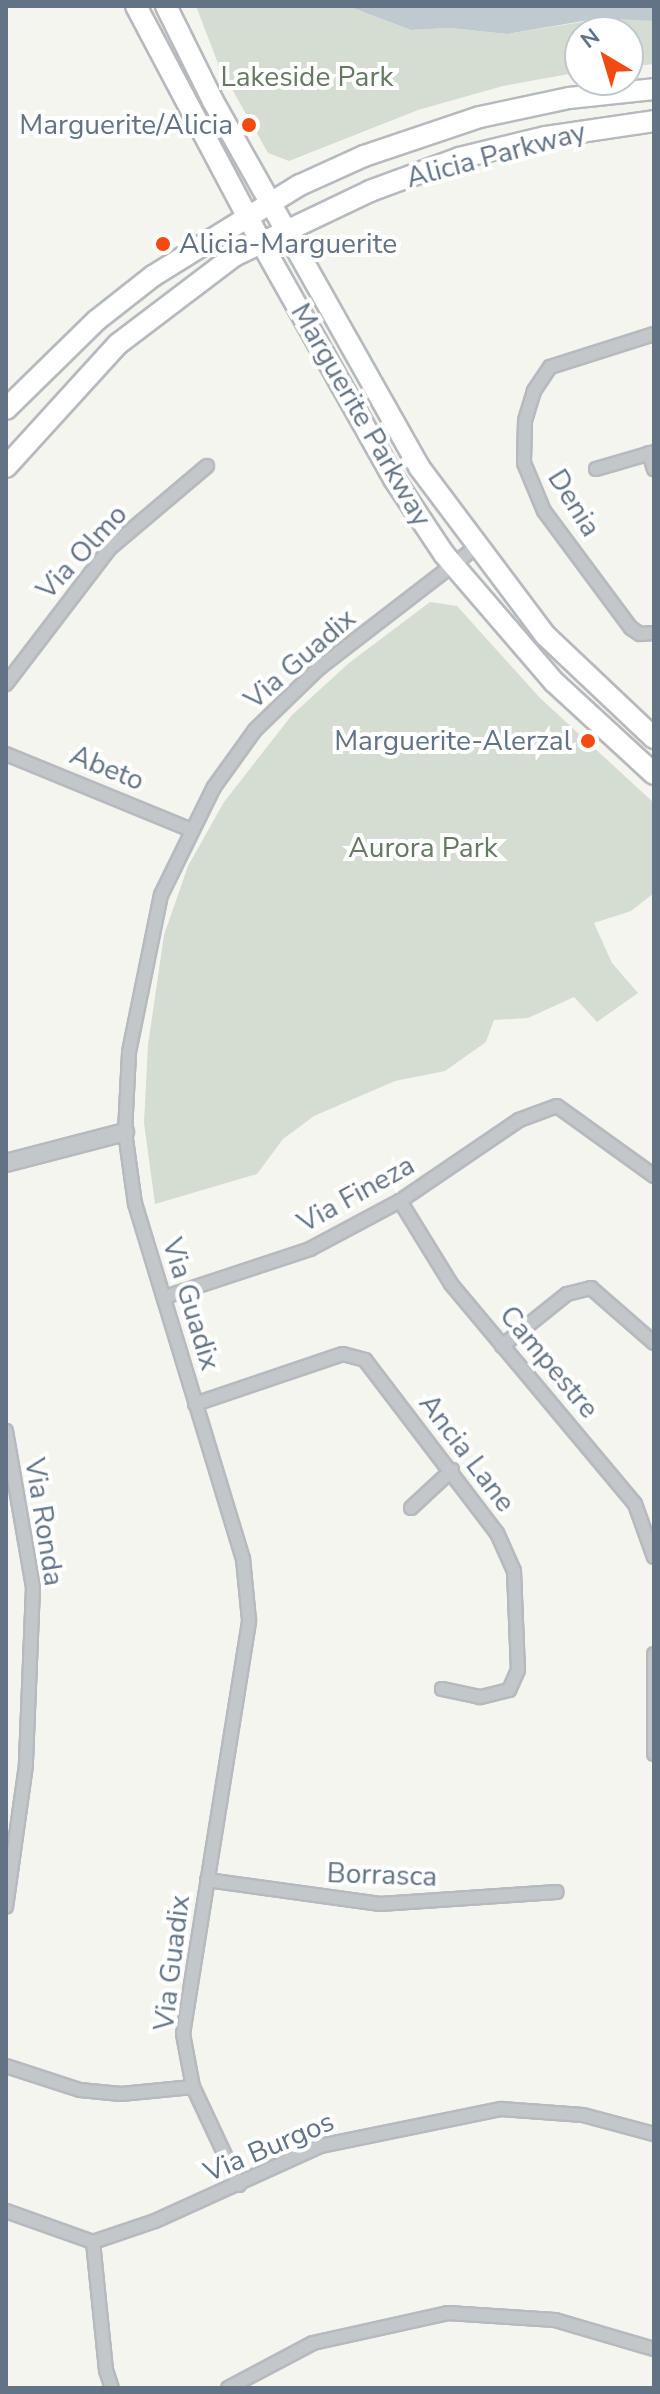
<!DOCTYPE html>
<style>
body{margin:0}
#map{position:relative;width:660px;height:2394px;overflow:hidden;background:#f5f5f0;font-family:"Nunito Sans",sans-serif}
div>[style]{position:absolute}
.green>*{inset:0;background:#d5dcd1}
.water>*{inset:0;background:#bfcad0}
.roads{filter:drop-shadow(2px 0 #b6babe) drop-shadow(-2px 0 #b6babe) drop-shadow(0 2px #b6babe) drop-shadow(0 -2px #b6babe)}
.minor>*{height:12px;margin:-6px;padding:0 6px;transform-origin:6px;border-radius:6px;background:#c3c7ca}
.tertiary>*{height:16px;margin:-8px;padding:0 8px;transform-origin:8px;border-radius:8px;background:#c3c7ca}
.primary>*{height:20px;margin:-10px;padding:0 10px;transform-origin:10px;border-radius:10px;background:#fff}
.dots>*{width:22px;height:22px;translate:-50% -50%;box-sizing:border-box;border:4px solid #fff;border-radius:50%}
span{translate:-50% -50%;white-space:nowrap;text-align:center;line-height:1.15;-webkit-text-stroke:8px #fff;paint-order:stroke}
.park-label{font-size:28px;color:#657a60}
.poi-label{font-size:28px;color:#617384}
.right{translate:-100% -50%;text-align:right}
.left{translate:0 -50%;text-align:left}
.street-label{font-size:28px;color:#617384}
.frame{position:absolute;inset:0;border:8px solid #617384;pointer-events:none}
.north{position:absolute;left:564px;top:16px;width:80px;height:80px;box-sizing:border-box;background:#fff;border:2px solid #c0c7ce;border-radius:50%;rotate:322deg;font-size:22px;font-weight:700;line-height:32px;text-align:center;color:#617384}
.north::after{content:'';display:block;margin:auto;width:28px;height:36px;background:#f34a12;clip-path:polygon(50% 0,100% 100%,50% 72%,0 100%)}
</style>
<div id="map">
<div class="green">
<div style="clip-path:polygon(196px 6px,349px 6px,411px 30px,450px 28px,507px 34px,620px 16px,654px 21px,654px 64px,628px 67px,628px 32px,580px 32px,580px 72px,503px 86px,418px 110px,289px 161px,268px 153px,219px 66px)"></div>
<div style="clip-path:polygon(430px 602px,457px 606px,540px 698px,654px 803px,654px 893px,631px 911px,594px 923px,612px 963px,638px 993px,597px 1022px,574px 997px,528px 1018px,494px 1020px,486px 1042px,445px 1071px,395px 1081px,314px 1116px,283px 1139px,257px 1174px,155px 1204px,144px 1123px,148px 1045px,164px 935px,188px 866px,224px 802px,292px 715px,349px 663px)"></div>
</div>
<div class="water">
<div style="clip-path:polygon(348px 6px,654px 6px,654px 21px,601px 18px,507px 34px,450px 28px,411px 30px)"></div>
</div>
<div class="roads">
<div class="minor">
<div style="left:654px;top:334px;width:109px;rotate:162.4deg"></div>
<div style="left:550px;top:367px;width:29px;rotate:124deg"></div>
<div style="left:534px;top:391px;width:31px;rotate:107deg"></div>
<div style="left:525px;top:421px;width:42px;rotate:91.4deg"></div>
<div style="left:524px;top:463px;width:52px;rotate:67.4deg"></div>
<div style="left:544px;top:511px;width:146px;rotate:53.4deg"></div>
<div style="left:631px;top:628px;width:11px;rotate:34deg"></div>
<div style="left:640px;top:634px;width:14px;rotate:-4deg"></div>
<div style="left:649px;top:453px;width:17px;rotate:73deg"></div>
<div style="left:596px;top:469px;width:60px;rotate:-16.3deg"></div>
<div style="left:6px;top:684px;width:171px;rotate:-52.6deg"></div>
<div style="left:110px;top:548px;width:127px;rotate:-40.2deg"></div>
<div style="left:6px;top:754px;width:198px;rotate:22.3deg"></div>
<div style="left:400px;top:1201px;width:97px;rotate:58.4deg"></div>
<div style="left:451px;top:1284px;width:287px;rotate:50.1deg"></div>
<div style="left:635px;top:1504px;width:56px;rotate:70.3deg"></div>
<div style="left:165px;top:1297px;width:153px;rotate:-18.3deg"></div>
<div style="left:310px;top:1249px;width:102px;rotate:-28.1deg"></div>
<div style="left:400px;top:1201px;width:144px;rotate:-34.2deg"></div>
<div style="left:519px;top:1120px;width:40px;rotate:-20.2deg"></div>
<div style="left:557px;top:1106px;width:120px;rotate:35.8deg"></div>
<div style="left:502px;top:1346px;width:83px;rotate:-38.7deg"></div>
<div style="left:567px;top:1294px;width:25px;rotate:-14deg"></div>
<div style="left:591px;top:1288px;width:84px;rotate:41.1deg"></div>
<div style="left:195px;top:1404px;width:156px;rotate:-18.7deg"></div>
<div style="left:343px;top:1354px;width:23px;rotate:15deg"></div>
<div style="left:365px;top:1360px;width:218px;rotate:52.7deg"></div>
<div style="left:497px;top:1533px;width:42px;rotate:65.9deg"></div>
<div style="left:514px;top:1571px;width:99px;rotate:87.7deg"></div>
<div style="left:518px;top:1670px;width:22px;rotate:114deg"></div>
<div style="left:509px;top:1690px;width:30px;rotate:166deg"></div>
<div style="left:480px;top:1697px;width:39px;rotate:-168deg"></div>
<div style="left:6px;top:1431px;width:158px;rotate:80.2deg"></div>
<div style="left:33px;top:1587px;width:178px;rotate:92.3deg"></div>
<div style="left:26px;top:1765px;width:143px;rotate:98deg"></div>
<div style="left:411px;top:1508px;width:56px;rotate:-42.8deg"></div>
<div style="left:654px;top:1654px;width:100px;rotate:90deg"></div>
<div style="left:207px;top:1880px;width:175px;rotate:7.9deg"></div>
<div style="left:380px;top:1904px;width:177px;rotate:-3.9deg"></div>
<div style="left:6px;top:2066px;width:78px;rotate:18deg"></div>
<div style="left:80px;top:2090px;width:41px;rotate:5.6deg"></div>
<div style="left:121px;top:2094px;width:72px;rotate:-5.6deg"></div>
<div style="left:239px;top:2185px;width:108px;rotate:-115.1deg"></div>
<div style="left:193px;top:2087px;width:54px;rotate:-100.7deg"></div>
<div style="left:183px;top:2034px;width:419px;rotate:-80.9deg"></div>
<div style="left:249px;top:1620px;width:61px;rotate:-95.6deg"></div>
<div style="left:243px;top:1559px;width:371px;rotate:-106.9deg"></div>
<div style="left:135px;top:1204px;width:73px;rotate:-97.9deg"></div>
<div style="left:125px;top:1132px;width:80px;rotate:-87.1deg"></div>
<div style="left:129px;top:1052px;width:160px;rotate:-78.5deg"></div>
<div style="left:161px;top:895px;width:120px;rotate:-63.9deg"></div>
<div style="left:214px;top:787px;width:70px;rotate:-54.3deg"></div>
<div style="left:255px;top:730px;width:89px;rotate:-44.1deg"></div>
<div style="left:319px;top:668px;width:198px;rotate:-37.6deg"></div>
<div style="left:6px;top:2211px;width:92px;rotate:19.6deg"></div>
<div style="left:93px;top:2242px;width:65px;rotate:-18.7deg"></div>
<div style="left:155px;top:2221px;width:181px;rotate:-24.4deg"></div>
<div style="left:320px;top:2146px;width:185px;rotate:-11.6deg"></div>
<div style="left:501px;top:2109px;width:82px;rotate:4.2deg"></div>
<div style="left:583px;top:2115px;width:73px;rotate:15deg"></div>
<div style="left:93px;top:2242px;width:129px;rotate:84.2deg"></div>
<div style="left:106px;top:2370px;width:19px;rotate:72deg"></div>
<div style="left:228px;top:2388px;width:96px;rotate:-27.9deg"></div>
<div style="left:313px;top:2343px;width:138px;rotate:-12.5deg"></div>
<div style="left:448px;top:2313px;width:107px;rotate:3.7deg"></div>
<div style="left:555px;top:2320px;width:103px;rotate:16.3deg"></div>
</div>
<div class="tertiary">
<div style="left:6px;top:1163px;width:123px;rotate:-14.6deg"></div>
</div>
<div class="primary">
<div style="left:136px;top:6px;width:267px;rotate:62.1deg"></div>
<div style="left:261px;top:242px;width:272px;rotate:60.7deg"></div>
<div style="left:394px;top:479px;width:90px;rotate:56.3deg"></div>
<div style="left:444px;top:554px;width:169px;rotate:49.3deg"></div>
<div style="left:554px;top:682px;width:136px;rotate:42.6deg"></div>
<div style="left:166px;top:6px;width:106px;rotate:63.7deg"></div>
<div style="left:213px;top:101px;width:420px;rotate:60.6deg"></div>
<div style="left:419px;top:467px;width:210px;rotate:53.1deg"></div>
<div style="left:545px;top:635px;width:150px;rotate:43.4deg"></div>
<div style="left:6px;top:409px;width:127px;rotate:-44.4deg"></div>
<div style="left:97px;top:320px;width:71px;rotate:-38.2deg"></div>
<div style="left:153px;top:276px;width:173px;rotate:-31.8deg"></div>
<div style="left:300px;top:185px;width:70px;rotate:-24.4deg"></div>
<div style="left:364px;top:156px;width:122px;rotate:-18.6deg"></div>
<div style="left:480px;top:117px;width:91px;rotate:-12.1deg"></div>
<div style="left:569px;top:98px;width:85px;rotate:-6deg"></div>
<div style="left:6px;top:467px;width:166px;rotate:-47.7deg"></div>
<div style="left:118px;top:344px;width:146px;rotate:-37.2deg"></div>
<div style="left:234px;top:256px;width:151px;rotate:-25.5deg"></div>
<div style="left:370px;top:191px;width:95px;rotate:-20.3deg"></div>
<div style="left:459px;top:158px;width:89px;rotate:-13.6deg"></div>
<div style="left:546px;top:137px;width:109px;rotate:-8.4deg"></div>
</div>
</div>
<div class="dots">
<div style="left:249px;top:125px;background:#f34a12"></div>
<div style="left:163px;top:244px;background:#f34a12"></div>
<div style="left:588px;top:741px;background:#f34a12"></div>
</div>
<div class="park-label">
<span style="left:307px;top:77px">Lakeside Park</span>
<span style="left:423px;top:848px">Aurora Park</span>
</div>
<div class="poi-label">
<span class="right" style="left:233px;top:125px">Marguerite/Alicia</span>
<span class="left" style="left:179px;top:244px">Alicia-Marguerite</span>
<span class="right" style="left:572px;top:741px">Marguerite-Alerzal</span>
</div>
<div class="street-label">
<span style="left:496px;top:155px;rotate:-15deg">Alicia Parkway</span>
<span style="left:361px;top:415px;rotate:60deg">Marguerite Parkway</span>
<span style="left:574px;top:503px;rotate:58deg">Denia</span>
<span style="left:82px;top:552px;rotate:-47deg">Via Olmo</span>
<span style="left:300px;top:659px;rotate:-41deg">Via Guadix</span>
<span style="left:107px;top:768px;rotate:22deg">Abeto</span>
<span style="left:356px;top:1194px;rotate:-29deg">Via Fineza</span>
<span style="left:191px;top:1304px;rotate:73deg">Via Guadix</span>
<span style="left:549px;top:1362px;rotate:50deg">Campestre</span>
<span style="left:467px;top:1453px;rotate:53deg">Ancia Lane</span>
<span style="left:44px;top:1522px;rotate:81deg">Via Ronda</span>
<span style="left:382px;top:1875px;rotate:2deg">Borrasca</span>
<span style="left:172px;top:1963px;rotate:-83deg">Via Guadix</span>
<span style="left:269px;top:2147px;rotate:-23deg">Via Burgos</span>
</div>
<div class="frame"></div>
<div class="north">N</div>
</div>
